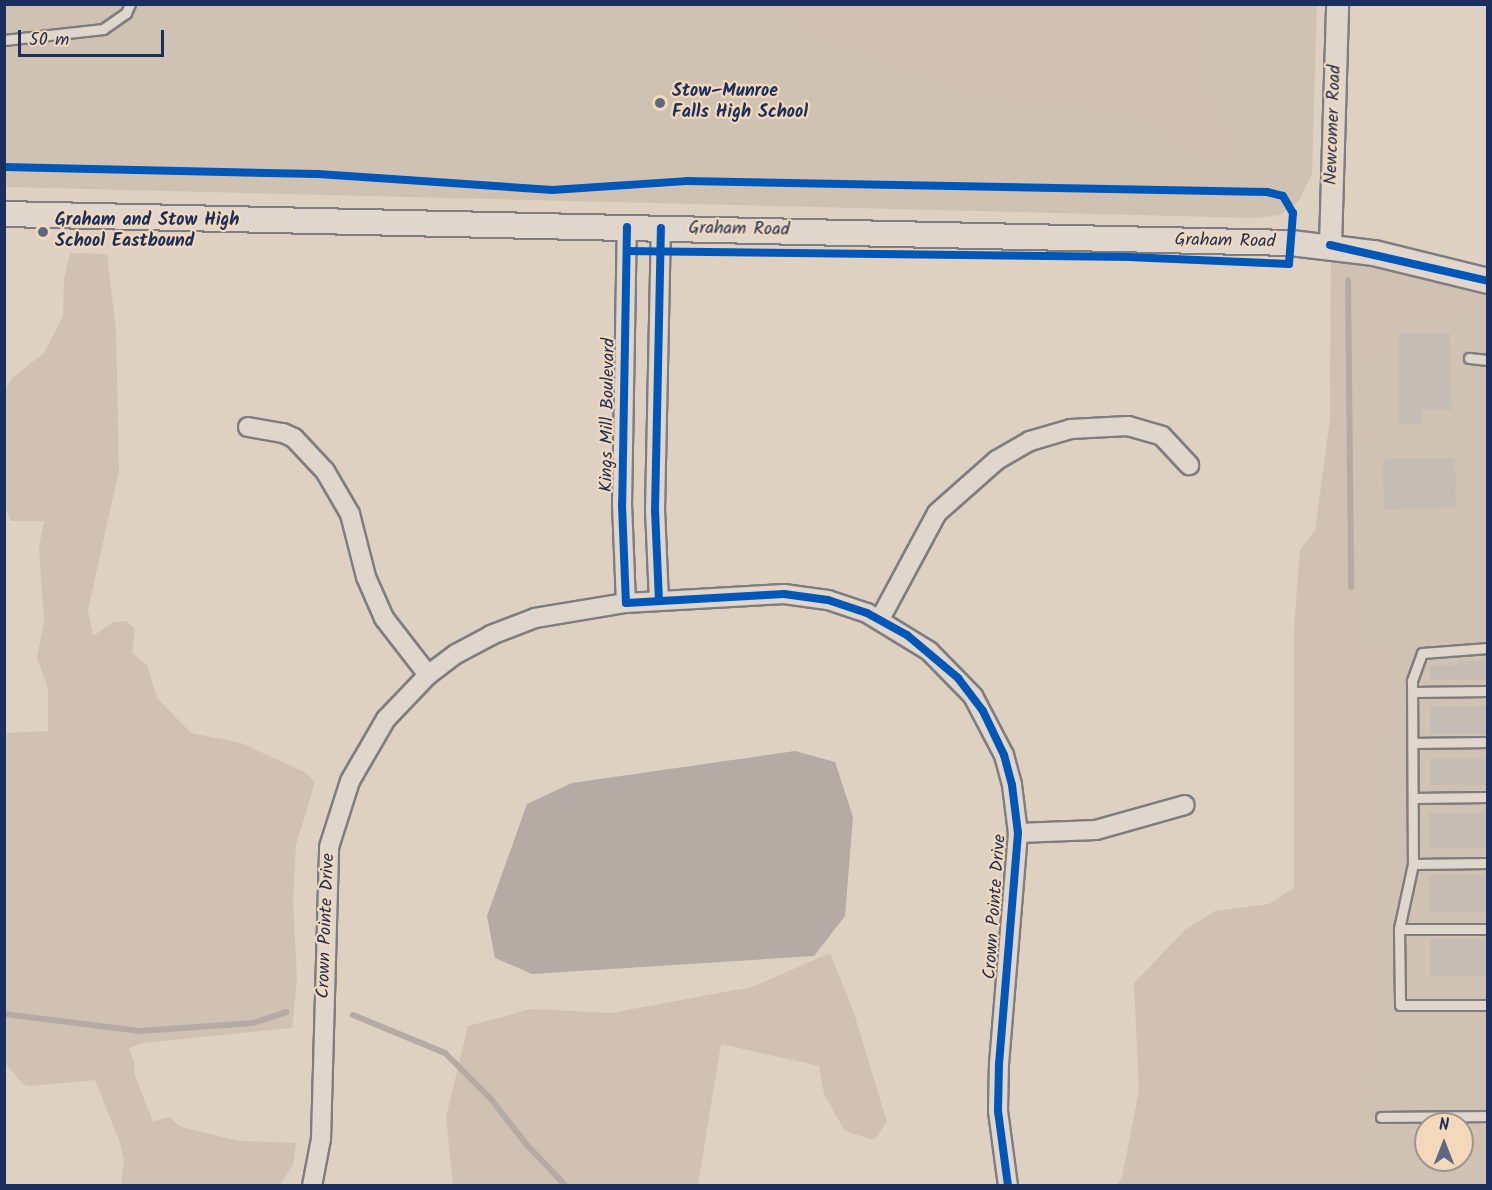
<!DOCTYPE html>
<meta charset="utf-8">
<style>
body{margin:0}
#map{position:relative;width:1492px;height:1190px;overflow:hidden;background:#ded1c2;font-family:Kalam,sans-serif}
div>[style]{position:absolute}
.built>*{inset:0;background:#d0c2b3}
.green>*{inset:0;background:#d0c1b2}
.water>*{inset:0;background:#b5aaa4}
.stream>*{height:6px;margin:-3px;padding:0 3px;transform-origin:3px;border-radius:3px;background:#b5aaa4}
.building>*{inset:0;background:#c5bcb4;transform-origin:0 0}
.roads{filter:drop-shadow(2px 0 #7f7d7f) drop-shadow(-2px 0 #7f7d7f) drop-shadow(0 2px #7f7d7f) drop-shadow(0 -2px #7f7d7f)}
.service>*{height:9px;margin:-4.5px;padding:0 4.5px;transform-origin:4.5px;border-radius:4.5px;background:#e0d6cb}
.minor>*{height:18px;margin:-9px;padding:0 9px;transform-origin:9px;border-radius:9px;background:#e0d6cb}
.tertiary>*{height:21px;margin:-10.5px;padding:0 10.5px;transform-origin:10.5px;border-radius:10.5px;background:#e0d6cb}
.secondary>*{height:24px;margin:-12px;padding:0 12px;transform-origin:12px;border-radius:12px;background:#e0d6cb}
.cycleway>*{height:8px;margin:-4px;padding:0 4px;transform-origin:4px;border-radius:4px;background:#0057b8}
.dots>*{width:16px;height:16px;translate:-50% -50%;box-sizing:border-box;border:3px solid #f3d9ba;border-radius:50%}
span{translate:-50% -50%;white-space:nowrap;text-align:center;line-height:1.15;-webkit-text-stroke:4.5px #f3d9ba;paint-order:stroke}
.poi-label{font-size:18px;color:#1b2f5e;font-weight:700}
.left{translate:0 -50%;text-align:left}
.street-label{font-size:18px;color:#1b2f5e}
.frame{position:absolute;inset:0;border:6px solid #1b2f5e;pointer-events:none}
.north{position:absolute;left:1414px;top:1112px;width:60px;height:60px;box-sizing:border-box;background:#f3d9ba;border:2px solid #9d9595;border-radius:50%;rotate:0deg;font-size:16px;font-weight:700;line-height:24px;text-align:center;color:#1b2f5e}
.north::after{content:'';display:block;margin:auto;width:21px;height:27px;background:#5f6881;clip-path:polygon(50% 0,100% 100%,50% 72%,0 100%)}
.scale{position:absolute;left:18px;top:30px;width:146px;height:27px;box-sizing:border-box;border:3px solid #1b2f5e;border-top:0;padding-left:8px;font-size:18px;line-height:21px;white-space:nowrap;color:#1b2f5e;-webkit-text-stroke:4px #f3d9ba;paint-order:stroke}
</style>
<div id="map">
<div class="built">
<div style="clip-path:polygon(5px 5px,1317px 5px,1312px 174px,1299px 201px,1280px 215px,1255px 218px,5px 187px)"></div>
<div style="clip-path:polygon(evenodd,1331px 255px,1487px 289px,1488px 1185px,1328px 1186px,1331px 255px,1426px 1124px,1462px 1124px,1462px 1160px,1426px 1160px,1426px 1124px)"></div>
</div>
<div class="green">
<div style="clip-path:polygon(778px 5px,1197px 5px,1200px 75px,1241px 153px,1236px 164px,1228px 166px,1186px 152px,1156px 129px,1121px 113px,976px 97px,814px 36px)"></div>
<div style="clip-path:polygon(70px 253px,107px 254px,116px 331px,119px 470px,88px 610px,93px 636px,113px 622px,126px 621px,135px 629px,132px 653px,147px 665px,157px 698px,191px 733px,241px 743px,306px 773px,315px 782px,296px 845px,293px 898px,297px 981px,292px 1028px,143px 1043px,129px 1048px,135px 1065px,134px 1073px,153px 1122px,169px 1117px,181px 1127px,239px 1141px,296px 1143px,293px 1165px,280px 1185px,121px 1185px,124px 1160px,120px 1143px,95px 1080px,32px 1086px,23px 1084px,5px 1063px,5px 733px,48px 731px,48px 689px,37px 657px,44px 622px,39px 547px,44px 521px,11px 521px,5px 507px,5px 389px,13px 377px,44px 353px,63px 316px,64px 279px)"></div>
<div style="clip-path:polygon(1331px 262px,1487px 292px,1487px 320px,1452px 309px,1452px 334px,1399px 333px,1397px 356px,1375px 357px,1362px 365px,1371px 446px,1355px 447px,1368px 651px,1393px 648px,1383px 788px,1366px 1185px,1115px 1186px,1122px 1178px,1139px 1090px,1134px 983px,1185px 930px,1215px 911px,1269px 904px,1294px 888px,1294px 628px,1300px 550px,1315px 530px,1330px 419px)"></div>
<div style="clip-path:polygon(1487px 392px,1487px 446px,1479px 446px,1479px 401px)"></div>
<div style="clip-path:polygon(830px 953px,853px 1010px,887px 1122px,874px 1140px,845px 1131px,824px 1094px,819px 1066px,721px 1044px,698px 1185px,453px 1185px,446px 1117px,468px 1026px,531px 1009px,611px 1013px,752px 987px)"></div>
</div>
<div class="water">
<div style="clip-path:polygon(795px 751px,835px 762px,853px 817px,845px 916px,814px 956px,532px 974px,495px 958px,487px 916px,527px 804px,572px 783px)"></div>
</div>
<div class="stream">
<div style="left:1348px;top:280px;width:307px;rotate:89.4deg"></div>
<div style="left:4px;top:1014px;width:137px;rotate:7.1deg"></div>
<div style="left:140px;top:1031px;width:113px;rotate:-4deg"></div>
<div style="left:253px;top:1023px;width:35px;rotate:-18deg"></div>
<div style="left:353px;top:1015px;width:100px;rotate:22.4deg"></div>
<div style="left:445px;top:1053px;width:65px;rotate:45deg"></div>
<div style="left:491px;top:1099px;width:58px;rotate:52deg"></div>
<div style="left:527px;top:1145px;width:57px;rotate:46.4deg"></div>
</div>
<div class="building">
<div style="clip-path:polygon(1399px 333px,1450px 333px,1452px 410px,1422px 410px,1422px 424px,1399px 424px)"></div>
<div style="left:1455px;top:458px;width:50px;height:72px;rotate:89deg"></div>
<div style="clip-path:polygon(1460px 661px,1488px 661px,1488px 680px,1430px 680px,1430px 665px,1460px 665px)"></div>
<div style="left:1430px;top:706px;width:58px;height:28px"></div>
<div style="left:1430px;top:759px;width:58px;height:26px"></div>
<div style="left:1429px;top:813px;width:59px;height:35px"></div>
<div style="left:1429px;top:875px;width:59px;height:37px"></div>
<div style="left:1430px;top:939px;width:58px;height:37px"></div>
</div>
<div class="roads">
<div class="service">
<div style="left:4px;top:40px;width:100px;rotate:-6.3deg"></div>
<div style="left:103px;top:29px;width:28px;rotate:-35deg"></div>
<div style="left:126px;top:13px;width:10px;rotate:-66deg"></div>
<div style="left:1469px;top:358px;width:19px;rotate:6deg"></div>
<div style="left:1488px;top:648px;width:66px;rotate:175.7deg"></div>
<div style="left:1422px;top:653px;width:30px;rotate:110deg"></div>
<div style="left:1412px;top:681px;width:183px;rotate:89.7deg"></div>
<div style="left:1413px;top:864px;width:75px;rotate:-0.8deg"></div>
<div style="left:1413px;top:692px;width:75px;rotate:-0.8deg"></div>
<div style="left:1413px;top:743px;width:75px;rotate:-0.8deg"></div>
<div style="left:1413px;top:798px;width:75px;rotate:-0.8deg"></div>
<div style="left:1413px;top:864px;width:66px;rotate:102.2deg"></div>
<div style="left:1399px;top:929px;width:76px;rotate:89.2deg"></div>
<div style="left:1400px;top:1005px;width:88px"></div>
<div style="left:1399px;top:929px;width:89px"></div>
<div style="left:1381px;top:1117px;width:107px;rotate:-0.5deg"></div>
</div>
<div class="minor">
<div style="left:248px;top:427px;width:36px;rotate:10deg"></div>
<div style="left:283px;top:433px;width:12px;rotate:24deg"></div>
<div style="left:294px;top:438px;width:45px;rotate:46.8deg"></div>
<div style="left:325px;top:471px;width:50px;rotate:59.8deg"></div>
<div style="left:350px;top:514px;width:65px;rotate:75.7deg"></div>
<div style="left:366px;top:577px;width:45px;rotate:66.3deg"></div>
<div style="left:384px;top:618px;width:72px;rotate:52.3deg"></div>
<div style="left:659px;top:601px;width:90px;rotate:-92.5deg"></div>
<div style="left:655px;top:511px;width:283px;rotate:-88.8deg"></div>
<div style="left:626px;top:603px;width:98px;rotate:-92.3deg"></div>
<div style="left:622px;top:505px;width:278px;rotate:-89deg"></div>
<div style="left:880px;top:619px;width:120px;rotate:-61.7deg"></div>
<div style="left:937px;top:513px;width:80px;rotate:-41.5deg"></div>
<div style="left:997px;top:460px;width:38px;rotate:-30deg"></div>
<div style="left:1030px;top:441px;width:43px;rotate:-16.3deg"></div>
<div style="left:1071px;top:429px;width:57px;rotate:-3deg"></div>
<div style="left:1128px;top:426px;width:35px;rotate:16deg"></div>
<div style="left:1162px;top:436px;width:40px;rotate:47deg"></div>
<div style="left:1018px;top:833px;width:78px;rotate:-2.2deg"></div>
<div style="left:1096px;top:830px;width:92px;rotate:-15.7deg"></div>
<div style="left:312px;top:1186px;width:48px;rotate:-79.2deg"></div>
<div style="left:321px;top:1139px;width:292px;rotate:-88.4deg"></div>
<div style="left:329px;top:847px;width:69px;rotate:-72.3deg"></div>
<div style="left:350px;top:781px;width:72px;rotate:-59.9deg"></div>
<div style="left:386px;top:719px;width:61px;rotate:-46.3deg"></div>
<div style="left:428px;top:675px;width:35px;rotate:-37deg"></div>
<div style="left:456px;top:654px;width:40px;rotate:-28deg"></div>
<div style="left:491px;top:635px;width:47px;rotate:-21.1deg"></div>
<div style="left:535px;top:618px;width:92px;rotate:-9.4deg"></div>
<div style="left:626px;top:603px;width:158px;rotate:-3.3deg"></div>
<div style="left:784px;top:594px;width:44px;rotate:7.8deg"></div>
<div style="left:828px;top:600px;width:41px;rotate:18.4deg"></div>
<div style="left:867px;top:613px;width:73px;rotate:31.5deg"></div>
<div style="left:929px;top:651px;width:63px;rotate:45.6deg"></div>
<div style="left:973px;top:696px;width:67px;rotate:62.3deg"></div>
<div style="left:1004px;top:755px;width:31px;rotate:75deg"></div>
<div style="left:1012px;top:785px;width:48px;rotate:82.9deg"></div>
<div style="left:1018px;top:833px;width:231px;rotate:94.7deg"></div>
<div style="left:999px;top:1063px;width:48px;rotate:91.2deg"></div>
<div style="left:998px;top:1111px;width:76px;rotate:82.4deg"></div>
</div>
<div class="tertiary">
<div style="left:1330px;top:245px;width:241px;rotate:-88.3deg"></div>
</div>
<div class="secondary">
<div style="left:4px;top:214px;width:1287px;rotate:1.29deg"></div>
<div style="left:1291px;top:243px;width:84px;rotate:6.9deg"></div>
<div style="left:1374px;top:253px;width:117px;rotate:13.8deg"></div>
</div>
</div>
<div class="cycleway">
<div style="left:4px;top:167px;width:314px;rotate:1.3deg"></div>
<div style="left:318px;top:174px;width:235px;rotate:3.9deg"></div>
<div style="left:552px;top:190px;width:134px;rotate:-3.8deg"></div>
<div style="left:686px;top:181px;width:581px;rotate:1.08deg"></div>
<div style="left:1267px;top:192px;width:16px;rotate:14deg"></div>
<div style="left:1283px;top:196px;width:20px;rotate:60deg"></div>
<div style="left:1293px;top:213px;width:51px;rotate:94.5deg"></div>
<div style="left:1289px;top:264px;width:161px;rotate:-177.5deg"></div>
<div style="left:1128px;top:257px;width:501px;rotate:-179.31deg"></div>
<div style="left:627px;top:227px;width:278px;rotate:91deg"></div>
<div style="left:622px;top:505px;width:98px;rotate:87.7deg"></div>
<div style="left:626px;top:603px;width:158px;rotate:-3.3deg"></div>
<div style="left:784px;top:594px;width:44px;rotate:7.8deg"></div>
<div style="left:828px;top:600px;width:41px;rotate:18.4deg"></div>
<div style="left:867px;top:613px;width:46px;rotate:28.8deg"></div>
<div style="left:907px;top:635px;width:67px;rotate:40.1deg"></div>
<div style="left:958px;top:678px;width:41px;rotate:52.9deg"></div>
<div style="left:983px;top:711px;width:49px;rotate:64.5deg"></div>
<div style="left:1004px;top:755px;width:31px;rotate:75deg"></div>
<div style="left:1012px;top:785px;width:48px;rotate:82.9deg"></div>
<div style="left:1018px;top:833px;width:231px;rotate:94.7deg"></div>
<div style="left:999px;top:1063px;width:48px;rotate:91.2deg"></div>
<div style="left:998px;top:1111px;width:76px;rotate:82.4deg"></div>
<div style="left:1330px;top:245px;width:162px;rotate:12.8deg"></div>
<div style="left:659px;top:601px;width:90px;rotate:-92.5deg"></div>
<div style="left:655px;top:511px;width:283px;rotate:-88.8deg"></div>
</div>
<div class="dots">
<div style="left:660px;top:103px;background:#5f6881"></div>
<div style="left:43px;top:232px;background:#5f6881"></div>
</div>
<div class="poi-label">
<span class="left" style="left:672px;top:103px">Stow–Munroe<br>Falls High School</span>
<span class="left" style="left:55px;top:232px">Graham and Stow High<br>School Eastbound</span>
</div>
<div class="street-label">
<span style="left:1334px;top:125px;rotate:-88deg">Newcomer Road</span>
<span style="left:739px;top:230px;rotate:1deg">Graham Road</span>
<span style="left:1225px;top:242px;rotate:1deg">Graham Road</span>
<span style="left:609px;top:415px;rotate:-89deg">Kings Mill Boulevard</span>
<span style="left:996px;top:907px;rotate:-86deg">Crown Pointe Drive</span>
<span style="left:327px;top:926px;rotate:-88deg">Crown Pointe Drive</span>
</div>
<div class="frame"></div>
<div class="north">N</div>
<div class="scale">50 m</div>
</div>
